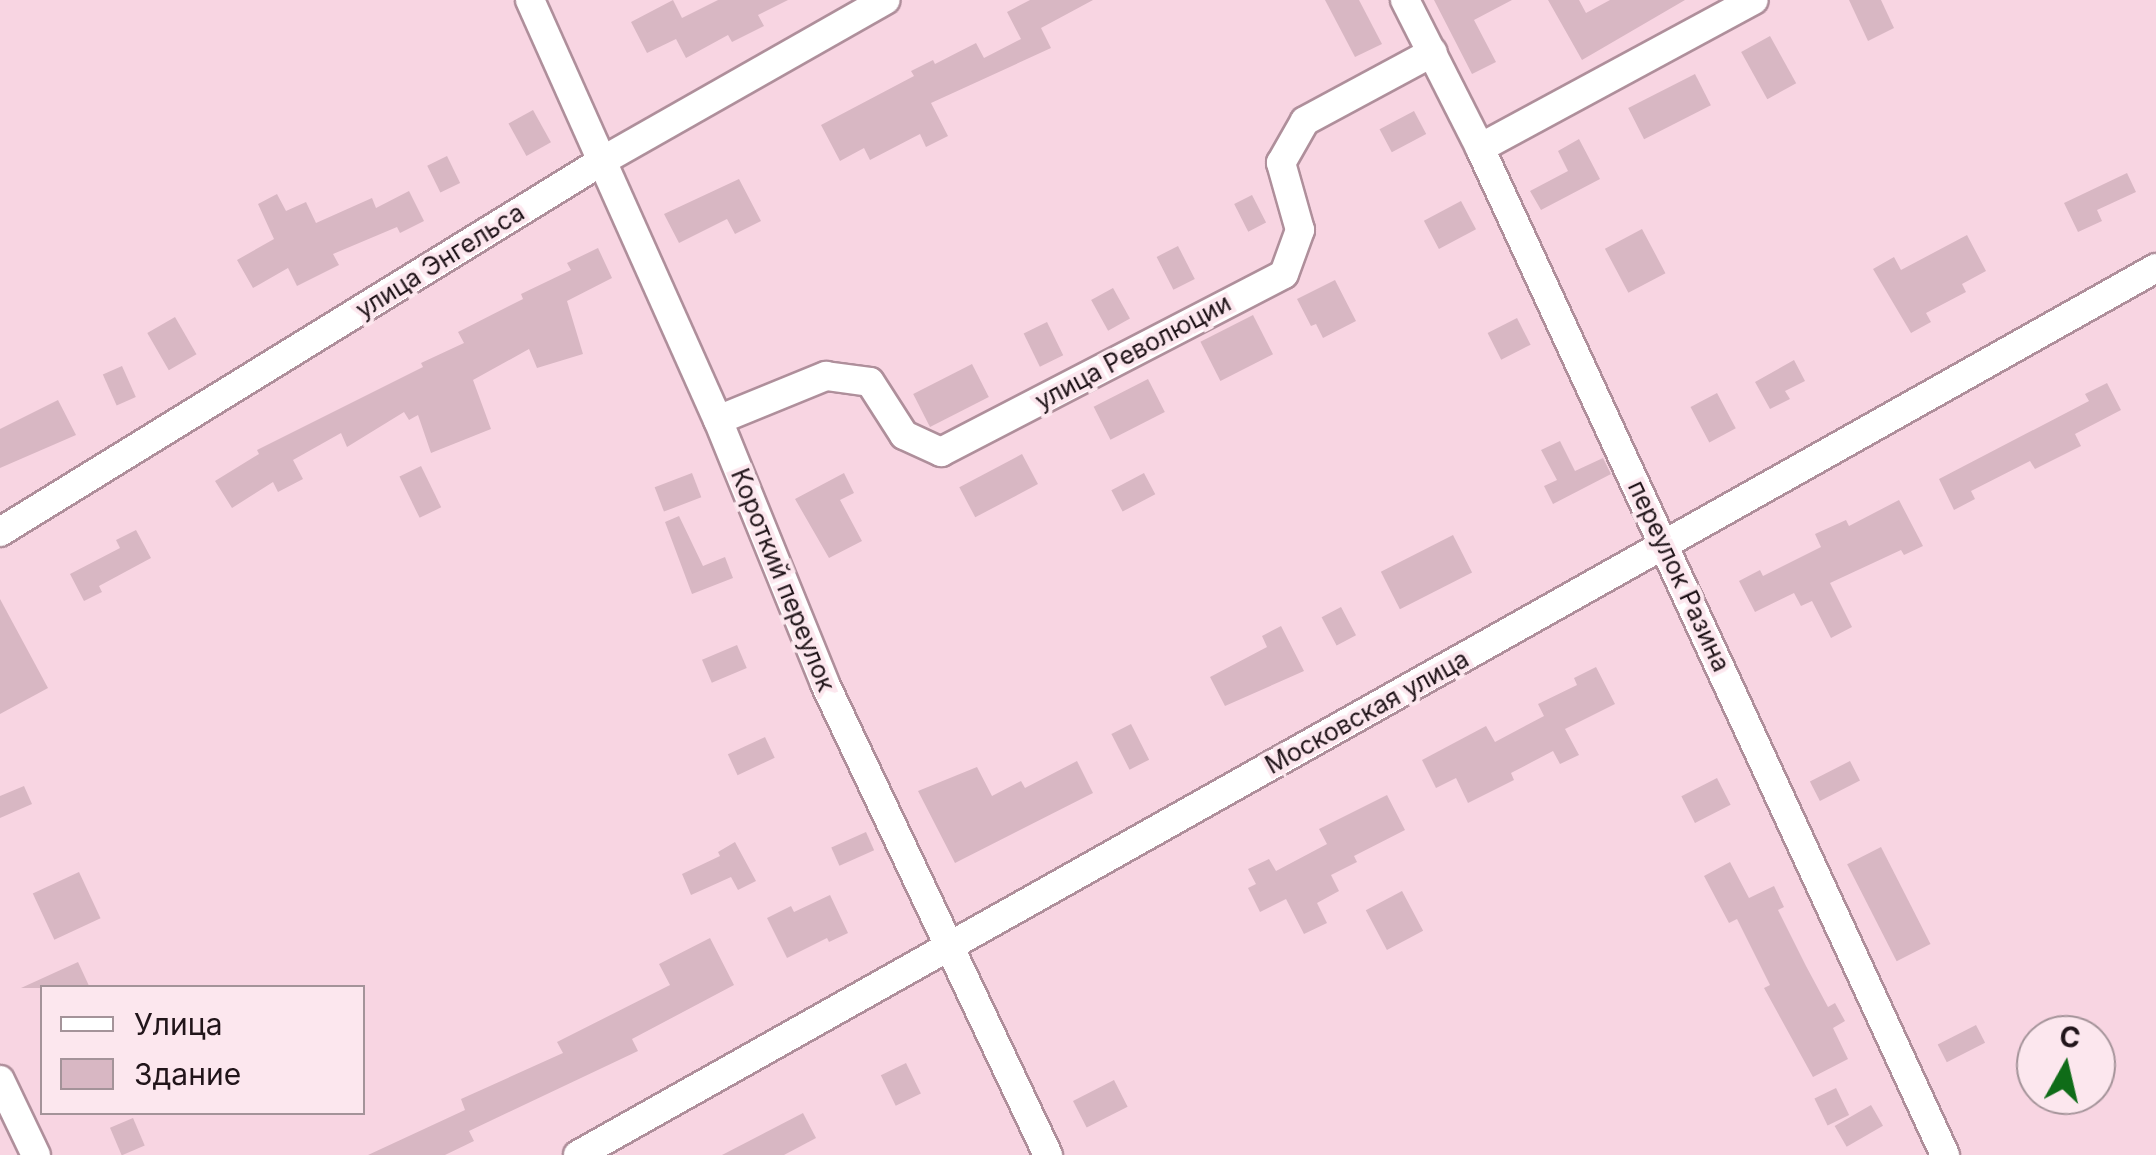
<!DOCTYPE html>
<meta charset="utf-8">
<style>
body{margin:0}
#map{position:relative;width:2156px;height:1155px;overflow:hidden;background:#f8d5e2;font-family:Inter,sans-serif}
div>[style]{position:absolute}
.building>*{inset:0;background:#d8b7c3;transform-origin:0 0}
.roads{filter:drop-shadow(2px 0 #af8f9b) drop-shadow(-2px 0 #af8f9b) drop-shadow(0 2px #af8f9b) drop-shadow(0 -2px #af8f9b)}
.minor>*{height:28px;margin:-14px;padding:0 14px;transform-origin:14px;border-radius:14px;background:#fff}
span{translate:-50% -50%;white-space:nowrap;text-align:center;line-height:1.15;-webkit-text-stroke:8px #fce7ee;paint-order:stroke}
.street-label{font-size:25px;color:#21151a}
.legend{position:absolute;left:40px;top:985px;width:325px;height:130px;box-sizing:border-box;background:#fce7ee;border:2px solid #a49399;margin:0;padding:12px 18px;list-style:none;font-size:30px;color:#21151a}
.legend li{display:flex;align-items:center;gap:20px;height:50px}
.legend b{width:50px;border:2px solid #a49399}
.north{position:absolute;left:2016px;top:1015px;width:100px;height:100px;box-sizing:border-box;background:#fce7ee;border:2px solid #a49399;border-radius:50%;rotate:8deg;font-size:28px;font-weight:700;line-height:40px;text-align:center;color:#21151a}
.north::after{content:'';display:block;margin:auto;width:35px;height:45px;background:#0f6c18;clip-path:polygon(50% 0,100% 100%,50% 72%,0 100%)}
</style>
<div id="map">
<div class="building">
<div style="clip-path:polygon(673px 0,682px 18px,718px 0,788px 0,758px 15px,764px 26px,732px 42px,728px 35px,686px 58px,676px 39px,647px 53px,631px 22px)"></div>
<div style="clip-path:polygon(1030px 0,1093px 0,1041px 28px,1051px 48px,931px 103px,948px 136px,926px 147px,920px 134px,870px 160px,864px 148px,840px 161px,821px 125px,914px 76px,911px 71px,933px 60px,935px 64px,976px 43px,984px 58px,1021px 39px,1007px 12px)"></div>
<div style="clip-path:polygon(1325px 0,1359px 0,1382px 44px,1355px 57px)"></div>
<div style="clip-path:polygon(1434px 0,1512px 0,1474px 20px,1496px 62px,1472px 74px)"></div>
<div style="clip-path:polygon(1548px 0,1579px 0,1586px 13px,1610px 0,1685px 0,1582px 60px)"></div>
<div style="clip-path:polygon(1849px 0,1881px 0,1894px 28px,1868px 41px)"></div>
<div style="left:1770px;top:36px;width:54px;height:33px;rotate:61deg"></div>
<div style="left:1695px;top:74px;width:35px;height:75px;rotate:63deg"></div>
<div style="left:533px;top:110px;width:37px;height:28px;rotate:61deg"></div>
<div style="left:1414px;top:111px;width:26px;height:39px;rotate:62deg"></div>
<div style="clip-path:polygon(1579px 139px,1600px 179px,1541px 210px,1530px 191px,1568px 171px,1558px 151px)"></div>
<div style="left:447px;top:156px;width:30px;height:22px;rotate:64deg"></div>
<div style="clip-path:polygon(2127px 173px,2136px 192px,2097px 210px,2102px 221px,2078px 232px,2064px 203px)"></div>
<div style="clip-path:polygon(739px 179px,761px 221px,735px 234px,727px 219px,679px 243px,664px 214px)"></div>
<div style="clip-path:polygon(409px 191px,424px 221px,400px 233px,397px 227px,333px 254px,339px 265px,297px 286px,288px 268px,253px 288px,237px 260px,274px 239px,258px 204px,277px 194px,286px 211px,306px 202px,316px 223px,372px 198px,376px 208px)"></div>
<div style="left:1252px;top:195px;width:31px;height:20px;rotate:63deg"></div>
<div style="left:1461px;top:201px;width:32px;height:42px;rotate:62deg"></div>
<div style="left:1642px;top:229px;width:50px;height:42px;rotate:62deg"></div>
<div style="clip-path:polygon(1967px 235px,1986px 271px,1962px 284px,1966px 292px,1926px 313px,1931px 322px,1911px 333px,1873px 269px,1894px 257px,1901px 270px)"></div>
<div style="left:1178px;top:246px;width:37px;height:24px;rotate:63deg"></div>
<div style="clip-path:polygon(598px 248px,612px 278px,567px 301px,583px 354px,537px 368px,529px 349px,473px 380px,491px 429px,431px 453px,418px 415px,409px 420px,404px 412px,347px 447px,341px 433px,293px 460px,303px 479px,278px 492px,273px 482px,232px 508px,215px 481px,259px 454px,257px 450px,423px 367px,421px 363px,464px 343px,458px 332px,523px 299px,521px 294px,571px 270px,567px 263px)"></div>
<div style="clip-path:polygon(1335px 280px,1356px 321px,1323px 338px,1316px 324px,1311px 326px,1297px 299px)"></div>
<div style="left:1113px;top:288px;width:35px;height:25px;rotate:61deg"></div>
<div style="left:1253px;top:315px;width:44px;height:59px;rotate:63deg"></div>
<div style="left:175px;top:317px;width:43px;height:32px;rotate:60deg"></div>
<div style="left:1517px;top:318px;width:30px;height:33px;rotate:63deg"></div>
<div style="left:1047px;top:322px;width:37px;height:26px;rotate:64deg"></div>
<div style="clip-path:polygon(1794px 360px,1805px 381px,1785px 391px,1790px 399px,1770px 409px,1755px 382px)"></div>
<div style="left:972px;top:364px;width:37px;height:66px;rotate:63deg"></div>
<div style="left:122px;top:366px;width:34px;height:21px;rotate:66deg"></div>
<div style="left:1148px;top:379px;width:37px;height:61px;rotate:63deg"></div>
<div style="clip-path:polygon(2107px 383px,2121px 410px,2075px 434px,2081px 446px,2035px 469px,2030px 461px,1971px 491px,1975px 499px,1954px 510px,1939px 479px,2089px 401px,2085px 394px)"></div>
<div style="left:1717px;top:393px;width:40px;height:30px;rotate:62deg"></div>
<div style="clip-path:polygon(58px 400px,76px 435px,0 468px,0 429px)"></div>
<div style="clip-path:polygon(1560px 441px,1575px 471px,1603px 458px,1611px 474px,1553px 504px,1544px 486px,1557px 480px,1541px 450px)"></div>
<div style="left:1022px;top:454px;width:34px;height:71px;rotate:62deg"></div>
<div style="left:421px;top:466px;width:46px;height:24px;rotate:64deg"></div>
<div style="left:692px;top:473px;width:26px;height:40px;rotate:69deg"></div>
<div style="clip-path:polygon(844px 473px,854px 493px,840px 500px,862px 541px,829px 558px,795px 499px)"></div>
<div style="left:1144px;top:473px;width:24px;height:37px;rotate:62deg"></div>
<div style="clip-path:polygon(1899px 500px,1923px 546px,1904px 555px,1901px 550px,1830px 583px,1852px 627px,1831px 638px,1812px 601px,1801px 606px,1794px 593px,1755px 612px,1739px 581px,1760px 570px,1763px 576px,1821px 547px,1815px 534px,1846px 520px,1849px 526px)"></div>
<div style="clip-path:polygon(679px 516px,703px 566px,725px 557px,733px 578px,692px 594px,665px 522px)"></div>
<div style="clip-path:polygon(136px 530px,151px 558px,99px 586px,102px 592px,84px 601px,70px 574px,120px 548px,116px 540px)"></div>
<div style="left:1453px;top:535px;width:42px;height:81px;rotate:63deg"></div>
<div style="clip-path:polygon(0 599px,48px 688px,0 714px)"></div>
<div style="left:1341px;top:607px;width:32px;height:22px;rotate:62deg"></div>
<div style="clip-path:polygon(1281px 626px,1304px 671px,1225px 706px,1210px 677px,1267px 647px,1262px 636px)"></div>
<div style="left:737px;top:645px;width:25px;height:38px;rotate:67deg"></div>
<div style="clip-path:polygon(1596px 667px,1615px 704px,1565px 729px,1579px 755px,1560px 764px,1553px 751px,1511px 773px,1514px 780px,1468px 803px,1456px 778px,1436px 788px,1422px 760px,1486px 726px,1495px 742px,1544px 716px,1538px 704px,1577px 685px,1574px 678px)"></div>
<div style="left:1131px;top:724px;width:40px;height:22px;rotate:63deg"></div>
<div style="left:765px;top:737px;width:23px;height:41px;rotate:65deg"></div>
<div style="clip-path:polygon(1077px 761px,1093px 793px,955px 863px,918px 791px,977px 767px,992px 796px,1021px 781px,1025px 788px)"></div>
<div style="left:1850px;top:761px;width:22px;height:45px;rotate:63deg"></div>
<div style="left:1717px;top:778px;width:30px;height:40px;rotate:63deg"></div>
<div style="clip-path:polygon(24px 786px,32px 804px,0 818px,0 796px)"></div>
<div style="clip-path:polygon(1387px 795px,1405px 830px,1354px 856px,1357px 862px,1331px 875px,1339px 891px,1317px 903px,1327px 923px,1304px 934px,1286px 899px,1260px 912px,1248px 888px,1256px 884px,1248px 869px,1269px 859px,1276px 871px,1327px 844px,1319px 829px)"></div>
<div style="left:866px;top:832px;width:20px;height:38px;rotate:66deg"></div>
<div style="clip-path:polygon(735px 842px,756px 881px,738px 890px,731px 877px,691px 895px,682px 874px,720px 856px,718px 852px)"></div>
<div style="left:1881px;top:847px;width:109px;height:38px;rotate:63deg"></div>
<div style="clip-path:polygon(1730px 862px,1749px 898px,1774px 886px,1784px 907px,1778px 910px,1806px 966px,1828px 1007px,1835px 1003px,1845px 1021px,1833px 1028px,1848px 1059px,1813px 1077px,1764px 988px,1770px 985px,1737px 919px,1729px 923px,1704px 876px)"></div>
<div style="left:79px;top:872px;width:51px;height:51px;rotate:65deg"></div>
<div style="left:1402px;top:891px;width:45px;height:41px;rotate:62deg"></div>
<div style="clip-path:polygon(830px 895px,848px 933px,829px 942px,827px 938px,787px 958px,767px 918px,791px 906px,794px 912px)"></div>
<div style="clip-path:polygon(710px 938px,734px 985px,632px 1039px,638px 1051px,469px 1131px,474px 1141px,445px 1155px,368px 1155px,465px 1110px,461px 1099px,563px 1053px,557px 1042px,670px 985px,659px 964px)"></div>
<div style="clip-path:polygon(78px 962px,90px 988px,21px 988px)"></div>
<div style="left:1976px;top:1025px;width:20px;height:43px;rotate:63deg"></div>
<div style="left:906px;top:1063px;width:34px;height:28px;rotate:64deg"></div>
<div style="left:1114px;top:1080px;width:30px;height:46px;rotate:63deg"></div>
<div style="left:1836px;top:1088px;width:30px;height:24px;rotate:64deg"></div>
<div style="left:1871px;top:1105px;width:24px;height:42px;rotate:60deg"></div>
<div style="clip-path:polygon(803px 1113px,816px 1138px,784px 1155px,722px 1155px)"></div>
<div style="left:133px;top:1118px;width:30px;height:25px;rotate:67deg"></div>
</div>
<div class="roads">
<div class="minor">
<div style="left:530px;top:0;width:460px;rotate:65.9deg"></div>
<div style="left:718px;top:420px;width:285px;rotate:67.9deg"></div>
<div style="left:825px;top:684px;width:521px;rotate:64.66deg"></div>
<div style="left:1405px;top:0;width:166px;rotate:63.1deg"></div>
<div style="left:1480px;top:148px;width:1109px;rotate:65.21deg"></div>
<div style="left:1480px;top:148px;width:311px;rotate:-28.4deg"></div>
<div style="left:718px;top:420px;width:117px;rotate:-22.2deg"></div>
<div style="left:826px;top:376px;width:44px;rotate:7.8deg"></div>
<div style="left:870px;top:382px;width:63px;rotate:57.3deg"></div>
<div style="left:904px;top:435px;width:41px;rotate:24.7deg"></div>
<div style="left:941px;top:452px;width:386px;rotate:-27.4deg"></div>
<div style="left:1284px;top:274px;width:47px;rotate:-70deg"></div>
<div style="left:1300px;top:230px;width:70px;rotate:-105.8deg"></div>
<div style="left:1281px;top:163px;width:48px;rotate:-60.3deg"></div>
<div style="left:1305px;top:121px;width:145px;rotate:-28.3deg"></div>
<div style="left:0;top:532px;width:707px;rotate:-31.64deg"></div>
<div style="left:602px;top:161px;width:326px;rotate:-29.6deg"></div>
<div style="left:0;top:1080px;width:83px;rotate:64.4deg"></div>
<div style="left:578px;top:1155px;width:1810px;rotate:-29.34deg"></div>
</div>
</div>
<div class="street-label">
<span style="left:440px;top:261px;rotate:-32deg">улица Энгельса</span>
<span style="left:1133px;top:352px;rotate:-28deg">улица Революции</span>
<span style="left:1679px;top:576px;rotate:65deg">переулок Разина</span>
<span style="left:783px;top:580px;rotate:68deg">Короткий переулок</span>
<span style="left:1367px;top:712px;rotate:-29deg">Московская улица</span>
</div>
<ul class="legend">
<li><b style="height:12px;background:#fff"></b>Улица</li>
<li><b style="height:28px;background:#d8b7c3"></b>Здание</li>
</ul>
<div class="north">С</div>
</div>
